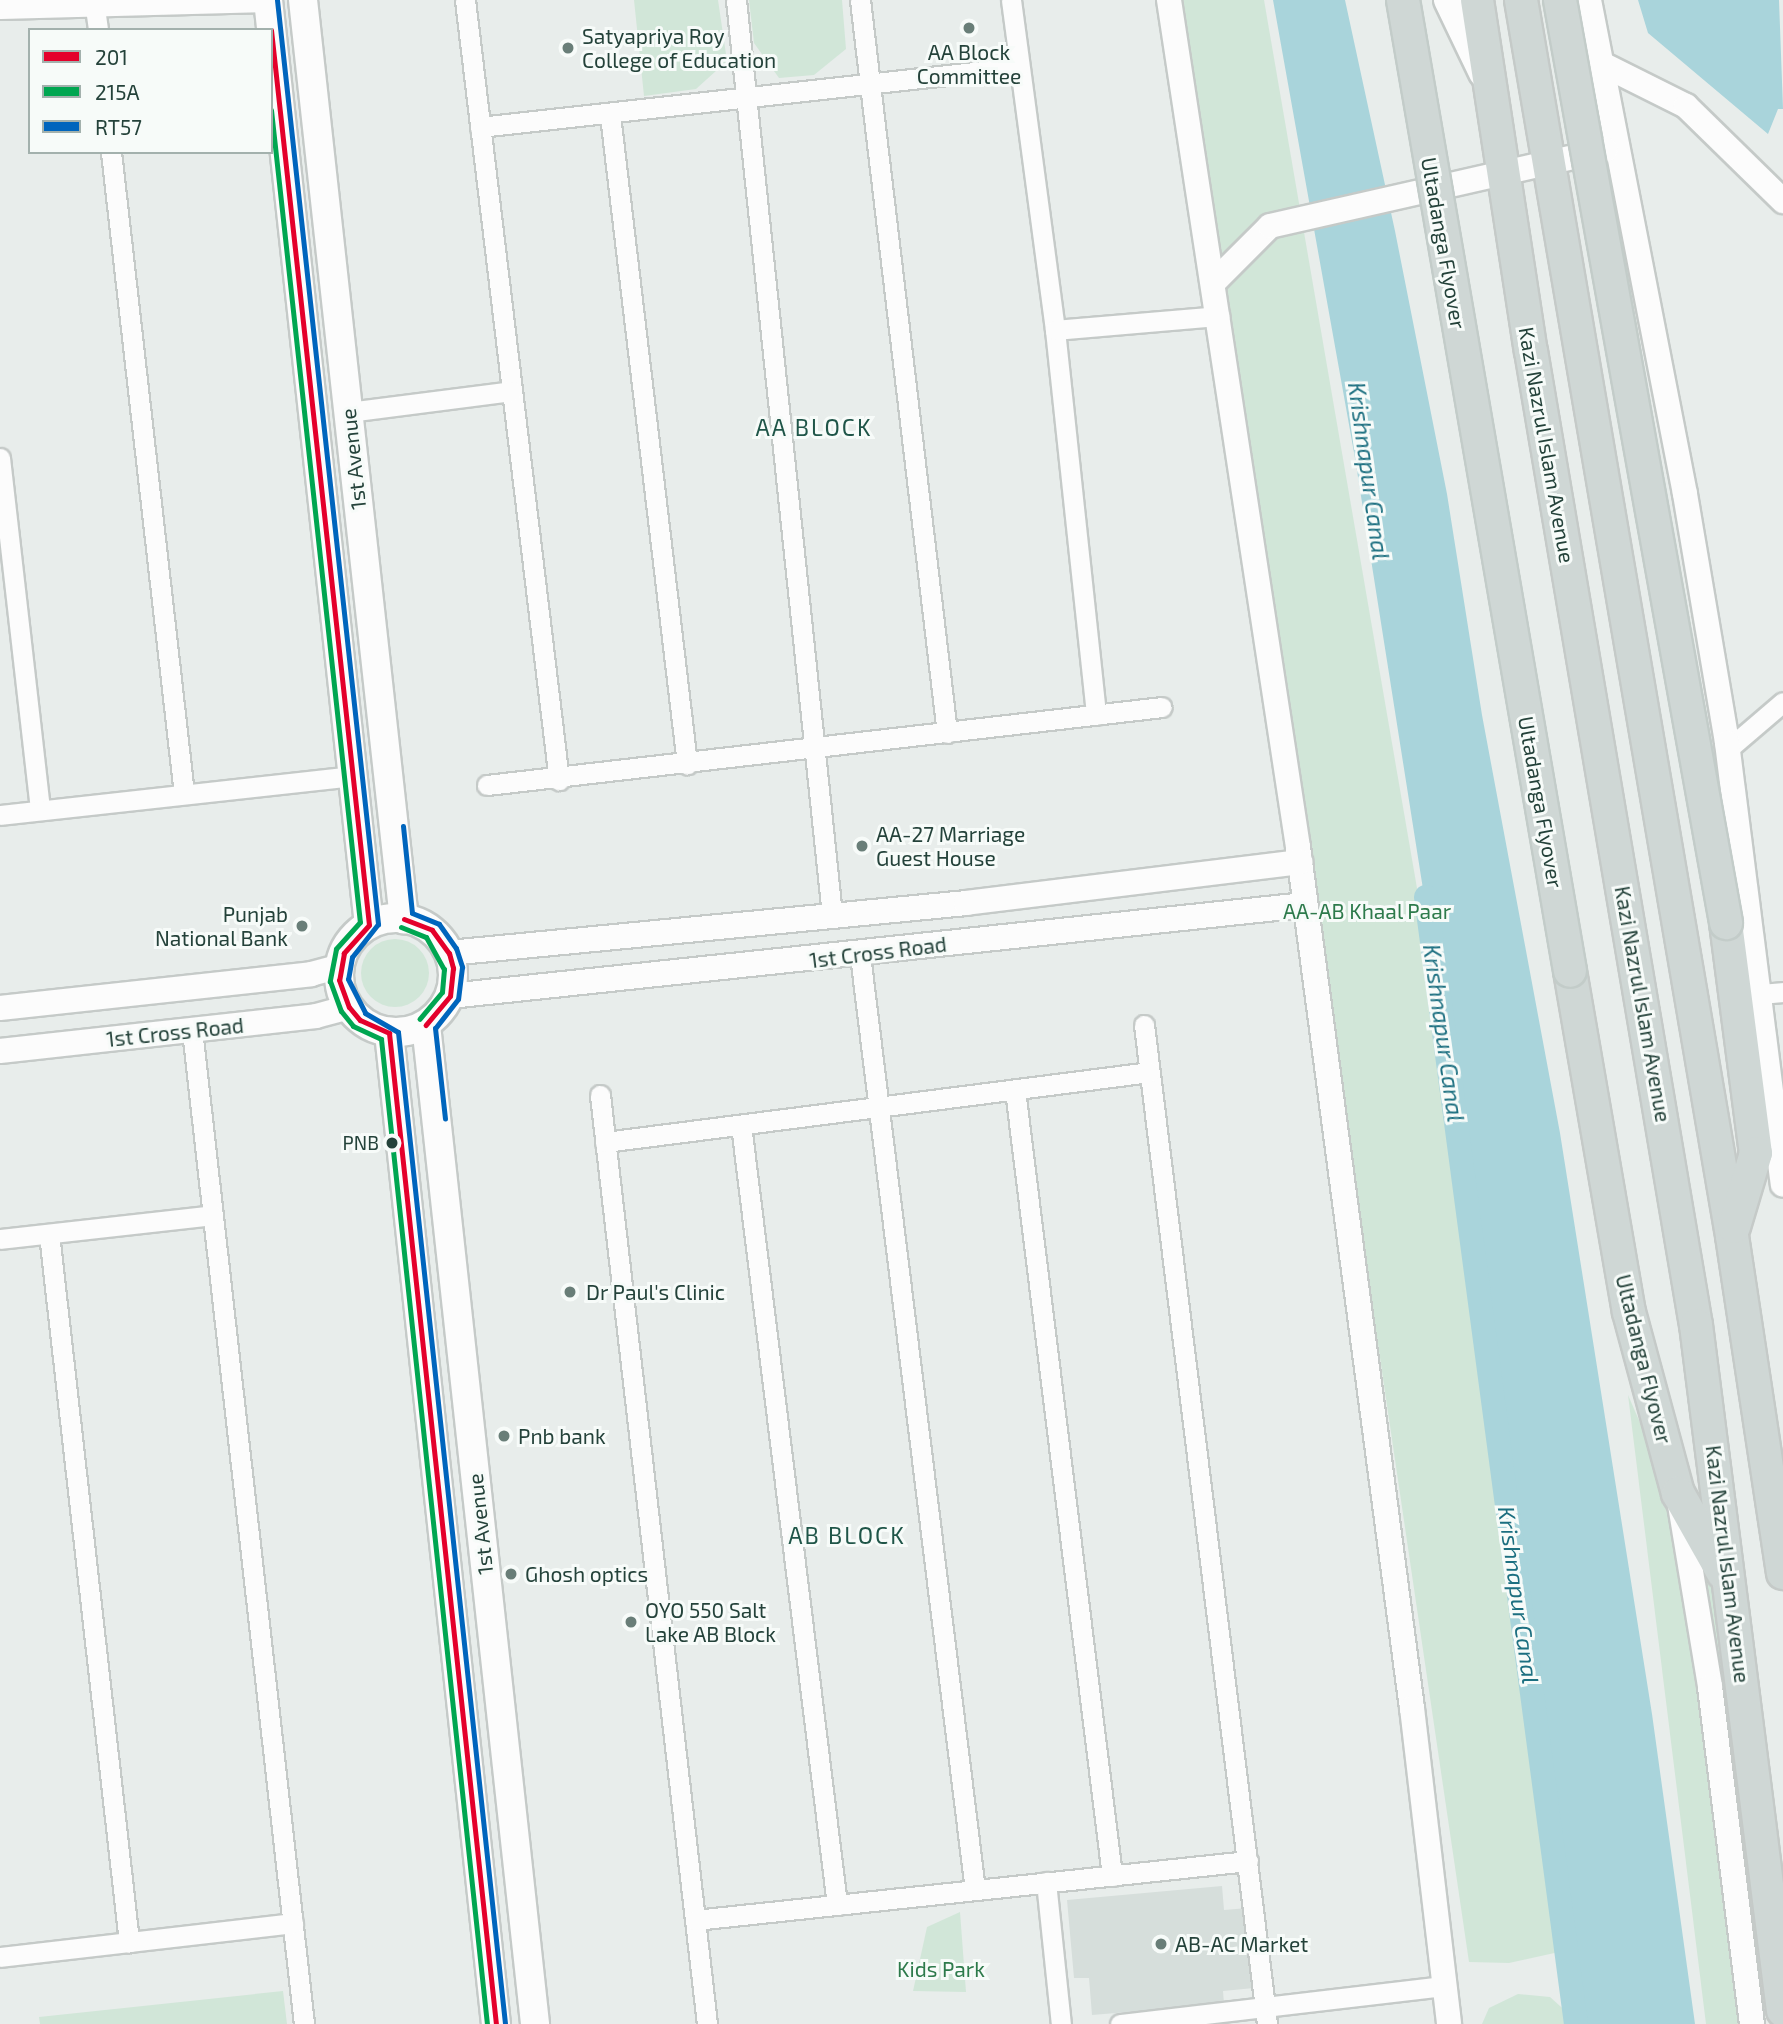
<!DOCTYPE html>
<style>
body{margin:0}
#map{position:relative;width:1783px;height:2024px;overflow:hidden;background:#e8edeb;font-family:"Exo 2",sans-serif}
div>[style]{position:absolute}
.built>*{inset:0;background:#d6dedb}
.green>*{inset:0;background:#d1e6d8}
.round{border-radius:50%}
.water>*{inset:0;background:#a9d4db}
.canal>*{height:24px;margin:-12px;padding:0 12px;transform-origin:12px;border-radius:12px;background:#a9d4db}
.roads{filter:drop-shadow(2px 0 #c5cac8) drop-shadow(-2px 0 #c5cac8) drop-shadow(0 2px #c5cac8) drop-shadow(0 -2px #c5cac8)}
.minor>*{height:19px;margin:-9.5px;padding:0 9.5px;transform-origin:9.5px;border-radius:9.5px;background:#fcfcfc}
.tertiary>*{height:24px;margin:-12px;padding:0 12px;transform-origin:12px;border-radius:12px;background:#fcfcfc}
.secondary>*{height:28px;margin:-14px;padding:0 14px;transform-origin:14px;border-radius:14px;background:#fcfcfc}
.secondary>.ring{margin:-14px;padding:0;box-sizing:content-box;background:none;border:28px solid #fcfcfc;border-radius:50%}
.primary>*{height:32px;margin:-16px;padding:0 16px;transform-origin:16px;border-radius:16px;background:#cfd7d5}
.bridges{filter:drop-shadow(2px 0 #c3ccc9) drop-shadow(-2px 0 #c3ccc9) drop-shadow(0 2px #c3ccc9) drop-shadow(0 -2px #c3ccc9)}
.primary-bridge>*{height:32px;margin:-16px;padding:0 16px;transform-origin:16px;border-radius:16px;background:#cfd7d5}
.bus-1>*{height:5px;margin:-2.5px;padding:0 2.5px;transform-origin:2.5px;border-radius:2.5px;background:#e4002b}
.bus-2>*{height:5px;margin:-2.5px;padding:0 2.5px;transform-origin:2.5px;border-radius:2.5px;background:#00a651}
.bus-3>*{height:5px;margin:-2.5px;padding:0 2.5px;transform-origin:2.5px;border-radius:2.5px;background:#0065bd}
.dots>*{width:19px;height:19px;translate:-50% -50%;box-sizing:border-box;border:4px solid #f7fbf9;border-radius:50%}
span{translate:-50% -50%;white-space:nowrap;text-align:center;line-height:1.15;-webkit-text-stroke:6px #f7fbf9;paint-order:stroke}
.bus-label{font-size:19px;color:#24423a}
.right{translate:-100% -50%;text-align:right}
.poi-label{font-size:21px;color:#24423a}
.left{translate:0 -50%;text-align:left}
.street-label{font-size:21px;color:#24423a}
.park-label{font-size:21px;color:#2d7a4b}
.neighbourhood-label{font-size:23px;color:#1f5548;letter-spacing:2px}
.water-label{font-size:23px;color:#1c6f80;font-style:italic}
.legend{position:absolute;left:28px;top:28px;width:245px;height:126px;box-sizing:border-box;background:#f7fbf9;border:2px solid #a3b1ad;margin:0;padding:9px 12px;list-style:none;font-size:21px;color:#24423a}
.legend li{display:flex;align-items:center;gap:14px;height:35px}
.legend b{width:35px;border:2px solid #a3b1ad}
</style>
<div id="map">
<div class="built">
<div style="clip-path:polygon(1222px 1886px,1224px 1910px,1248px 1908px,1254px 1988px,1223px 1991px,1224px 2004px,1092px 2015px,1089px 1978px,1074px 1978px,1067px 1900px)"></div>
</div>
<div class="green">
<div style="clip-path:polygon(634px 0,718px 0,727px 61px,696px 89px,644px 96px)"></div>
<div style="clip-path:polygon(749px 0,842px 0,846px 49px,814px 75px,779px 78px,754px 43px)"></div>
<div style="clip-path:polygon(1180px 0,1264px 0,1418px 894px,1566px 1938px,1559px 1952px,1509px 1963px,1469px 1962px)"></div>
<div class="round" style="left:361px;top:939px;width:68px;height:68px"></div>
<div style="clip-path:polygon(1628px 1395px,1715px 1595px,1762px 2024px,1706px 2024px)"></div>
<div style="clip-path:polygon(960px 1912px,966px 1992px,913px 1991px,927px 1927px)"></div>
<div style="clip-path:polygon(283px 1991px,287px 2024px,40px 2024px,39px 2017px)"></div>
<div style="clip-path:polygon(1518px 1994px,1550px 1997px,1570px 2015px,1571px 2024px,1482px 2024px,1489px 2008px)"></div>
</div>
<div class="water">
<div style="clip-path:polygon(1273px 0,1345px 0,1395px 231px,1447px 494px,1482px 715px,1560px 1133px,1652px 1714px,1695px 2024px,1585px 2024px,1518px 1567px,1470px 1187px,1355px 458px)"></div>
<div style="clip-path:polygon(1638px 0,1779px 0,1783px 109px,1778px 109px,1768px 134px,1648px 33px)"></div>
</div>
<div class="canal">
<div style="left:1426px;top:897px;width:1137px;rotate:82.42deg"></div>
</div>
<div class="roads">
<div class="minor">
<div style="left:465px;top:0;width:786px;rotate:83.13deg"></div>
<div style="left:736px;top:0;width:920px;rotate:84.01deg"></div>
<div style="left:860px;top:0;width:738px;rotate:83.23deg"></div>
<div style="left:1011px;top:0;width:333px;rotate:82.4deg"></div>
<div style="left:1055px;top:330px;width:387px;rotate:83.9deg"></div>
<div style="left:95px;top:8px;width:22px;rotate:82deg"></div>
<div style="left:0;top:9px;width:268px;rotate:-1.5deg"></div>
<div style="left:610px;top:115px;width:654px;rotate:83.23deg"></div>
<div style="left:480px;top:127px;width:542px;rotate:-6.35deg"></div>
<div style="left:111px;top:152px;width:646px;rotate:83.51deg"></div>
<div style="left:1055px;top:330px;width:165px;rotate:-4.9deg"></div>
<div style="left:348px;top:412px;width:165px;rotate:-7.3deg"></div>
<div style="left:0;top:458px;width:354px;rotate:83.5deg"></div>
<div style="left:1728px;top:749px;width:72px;rotate:-40.5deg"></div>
<div style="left:487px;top:785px;width:679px;rotate:-6.59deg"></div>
<div style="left:0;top:815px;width:355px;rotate:-6.3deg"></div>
<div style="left:860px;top:955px;width:942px;rotate:82.99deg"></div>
<div style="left:1761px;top:994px;width:22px;rotate:-5deg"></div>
<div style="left:1144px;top:1025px;width:1007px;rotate:82.98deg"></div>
<div style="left:192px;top:1030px;width:1000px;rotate:83.57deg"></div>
<div style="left:1015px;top:1090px;width:792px;rotate:82.96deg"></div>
<div style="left:600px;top:1095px;width:935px;rotate:83.43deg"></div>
<div style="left:741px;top:1125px;width:786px;rotate:82.98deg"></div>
<div style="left:605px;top:1142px;width:549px;rotate:-7.32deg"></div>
<div style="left:49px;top:1234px;width:713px;rotate:83.55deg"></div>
<div style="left:0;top:1239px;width:214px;rotate:-6.4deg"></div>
<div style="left:1046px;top:1882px;width:143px;rotate:84deg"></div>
<div style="left:695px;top:1920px;width:556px;rotate:-6.09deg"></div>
<div style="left:0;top:1957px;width:295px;rotate:-6.6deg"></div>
<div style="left:1120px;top:2024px;width:327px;rotate:-6.7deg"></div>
</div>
<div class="tertiary">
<div style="left:1169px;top:0;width:857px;rotate:81.34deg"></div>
<div style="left:1298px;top:847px;width:869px;rotate:82.46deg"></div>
<div style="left:1412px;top:1708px;width:318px;rotate:83.3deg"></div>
<div style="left:1589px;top:0;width:503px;rotate:79deg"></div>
<div style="left:1685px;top:494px;width:253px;rotate:80.4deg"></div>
<div style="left:1727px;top:743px;width:445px;rotate:82.8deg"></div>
<div style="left:1602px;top:64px;width:94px;rotate:26.6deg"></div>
<div style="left:1686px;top:106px;width:136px;rotate:44.4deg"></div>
<div style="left:1214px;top:282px;width:79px;rotate:-45deg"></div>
<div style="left:1270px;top:226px;width:344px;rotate:-12.8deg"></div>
<div style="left:449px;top:953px;width:519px;rotate:-5.52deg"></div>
<div style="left:966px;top:903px;width:337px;rotate:-7deg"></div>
<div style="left:450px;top:996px;width:860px;rotate:-6.08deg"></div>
<div style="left:0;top:1008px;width:313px;rotate:-6.2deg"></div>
<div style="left:311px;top:974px;width:30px;rotate:-15deg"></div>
<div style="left:0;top:1051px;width:318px;rotate:-6.3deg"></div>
<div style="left:316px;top:1016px;width:34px;rotate:-15deg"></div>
<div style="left:1680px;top:1505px;width:184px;rotate:80.6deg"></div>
<div style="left:1710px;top:1687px;width:340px;rotate:82.9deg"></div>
</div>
<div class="secondary">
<div style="left:268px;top:0;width:930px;rotate:83.77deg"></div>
<div style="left:303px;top:0;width:925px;rotate:83.73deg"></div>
<div style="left:1448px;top:0;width:81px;rotate:64.4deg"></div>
<div class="ring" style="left:339px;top:918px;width:86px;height:86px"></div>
<div style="left:426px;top:1025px;width:1005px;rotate:83.77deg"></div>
<div style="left:389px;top:1033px;width:997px;rotate:83.84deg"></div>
</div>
<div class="primary">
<div style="left:1477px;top:0;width:355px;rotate:81.3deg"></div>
<div style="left:1531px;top:351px;width:988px;rotate:80.39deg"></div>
<div style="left:1696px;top:1325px;width:691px;rotate:82.77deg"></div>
<div style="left:1521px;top:0;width:1254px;rotate:80.31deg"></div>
<div style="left:1732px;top:1236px;width:341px;rotate:81.4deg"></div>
<div style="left:1726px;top:923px;width:232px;rotate:82.6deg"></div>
<div style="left:1756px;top:1153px;width:77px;rotate:106.6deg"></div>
<div style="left:1570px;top:971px;width:346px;rotate:80.2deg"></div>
<div style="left:1629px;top:1312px;width:188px;rotate:74.9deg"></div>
<div style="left:1678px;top:1493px;width:92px;rotate:60.6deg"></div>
</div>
</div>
<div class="bridges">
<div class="primary-bridge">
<div style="left:1403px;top:0;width:985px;rotate:80.24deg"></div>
<div style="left:1560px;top:0;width:938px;rotate:79.8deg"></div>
</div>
</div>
<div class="bus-1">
<div style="left:271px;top:30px;width:900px;rotate:83.75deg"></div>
<div style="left:369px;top:925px;width:38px;rotate:132deg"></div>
<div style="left:344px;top:953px;width:27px;rotate:100deg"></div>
<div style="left:339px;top:980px;width:29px;rotate:70deg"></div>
<div style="left:349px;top:1007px;width:17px;rotate:50deg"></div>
<div style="left:360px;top:1020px;width:32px;rotate:24deg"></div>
<div style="left:389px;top:1033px;width:997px;rotate:83.84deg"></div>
<div style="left:404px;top:919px;width:30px;rotate:21deg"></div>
<div style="left:432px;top:930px;width:29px;rotate:54deg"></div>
<div style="left:449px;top:953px;width:16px;rotate:75deg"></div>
<div style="left:453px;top:968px;width:28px;rotate:96deg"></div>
<div style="left:450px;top:996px;width:38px;rotate:130deg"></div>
</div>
<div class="bus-2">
<div style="left:271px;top:110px;width:817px;rotate:83.75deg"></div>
<div style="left:360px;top:922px;width:36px;rotate:132deg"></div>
<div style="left:336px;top:949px;width:33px;rotate:101deg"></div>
<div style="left:330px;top:981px;width:32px;rotate:70deg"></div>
<div style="left:341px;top:1011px;width:19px;rotate:51deg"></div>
<div style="left:353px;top:1026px;width:31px;rotate:25deg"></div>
<div style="left:381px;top:1039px;width:991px;rotate:83.86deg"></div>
<div style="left:401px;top:927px;width:27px;rotate:22deg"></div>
<div style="left:426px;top:937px;width:37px;rotate:61deg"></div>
<div style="left:444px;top:969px;width:23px;rotate:95deg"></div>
<div style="left:442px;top:992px;width:35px;rotate:130deg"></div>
</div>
<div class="bus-3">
<div style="left:277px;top:0;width:930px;rotate:83.76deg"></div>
<div style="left:378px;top:924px;width:42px;rotate:128.2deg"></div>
<div style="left:352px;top:957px;width:22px;rotate:100deg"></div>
<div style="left:348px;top:979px;width:38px;rotate:63deg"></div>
<div style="left:365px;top:1013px;width:38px;rotate:30deg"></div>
<div style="left:398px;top:1032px;width:997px;rotate:83.84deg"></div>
<div style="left:403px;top:826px;width:87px;rotate:84.1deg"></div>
<div style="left:412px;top:913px;width:29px;rotate:22deg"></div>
<div style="left:439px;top:924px;width:29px;rotate:55deg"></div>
<div style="left:456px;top:948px;width:20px;rotate:72deg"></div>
<div style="left:462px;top:967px;width:32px;rotate:97deg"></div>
<div style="left:458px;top:999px;width:37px;rotate:128deg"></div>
<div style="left:435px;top:1028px;width:91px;rotate:83.7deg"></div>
</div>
<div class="dots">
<div style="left:969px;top:28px;background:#697e78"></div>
<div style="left:568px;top:48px;background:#697e78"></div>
<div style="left:862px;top:846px;background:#697e78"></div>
<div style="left:302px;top:926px;background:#697e78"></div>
<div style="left:392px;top:1143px;background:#24423a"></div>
<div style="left:570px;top:1292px;background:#697e78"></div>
<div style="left:504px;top:1436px;background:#697e78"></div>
<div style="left:511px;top:1574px;background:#697e78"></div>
<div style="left:631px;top:1622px;background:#697e78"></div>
<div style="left:1161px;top:1944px;background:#697e78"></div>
</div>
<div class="bus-label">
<span class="right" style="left:379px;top:1143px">PNB</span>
</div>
<div class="poi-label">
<span class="left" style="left:582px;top:48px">Satyapriya Roy<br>College of Education</span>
<span style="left:969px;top:64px">AA Block<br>Committee</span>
<span class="left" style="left:876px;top:846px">AA-27 Marriage<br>Guest House</span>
<span class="right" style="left:288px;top:926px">Punjab<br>National Bank</span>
<span class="left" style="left:586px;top:1292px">Dr Paul's Clinic</span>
<span class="left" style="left:518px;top:1436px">Pnb bank</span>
<span class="left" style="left:525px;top:1574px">Ghosh optics</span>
<span class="left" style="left:645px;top:1622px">OYO 550 Salt<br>Lake AB Block</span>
<span class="left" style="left:1175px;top:1944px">AB-AC Market</span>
</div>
<div class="street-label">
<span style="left:1444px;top:243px;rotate:80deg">Ultadanga Flyover</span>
<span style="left:1547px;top:445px;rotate:80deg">Kazi Nazrul Islam Avenue</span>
<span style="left:353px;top:459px;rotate:-96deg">1st Avenue</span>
<span style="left:1541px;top:802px;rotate:80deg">Ultadanga Flyover</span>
<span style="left:878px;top:952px;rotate:-7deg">1st Cross Road</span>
<span style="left:1643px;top:1004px;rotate:80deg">Kazi Nazrul Islam Avenue</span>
<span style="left:175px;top:1032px;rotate:-6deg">1st Cross Road</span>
<span style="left:1644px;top:1359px;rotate:76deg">Ultadanga Flyover</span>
<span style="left:480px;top:1524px;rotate:-96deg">1st Avenue</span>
<span style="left:1728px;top:1564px;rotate:83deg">Kazi Nazrul Islam Avenue</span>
</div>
<div class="park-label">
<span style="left:1367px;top:911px">AA-AB Khaal Paar</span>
<span style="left:941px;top:1969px">Kids Park</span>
</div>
<div class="neighbourhood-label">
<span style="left:814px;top:427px">AA BLOCK</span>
<span style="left:847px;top:1535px">AB BLOCK</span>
</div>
<div class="water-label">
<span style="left:1369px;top:471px;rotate:82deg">Krishnapur Canal</span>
<span style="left:1444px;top:1033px;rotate:82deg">Krishnapur Canal</span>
<span style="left:1519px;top:1595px;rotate:82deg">Krishnapur Canal</span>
</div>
<ul class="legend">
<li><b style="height:9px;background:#e4002b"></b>201</li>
<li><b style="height:9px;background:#00a651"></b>215A</li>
<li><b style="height:9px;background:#0065bd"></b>RT57</li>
</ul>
</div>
